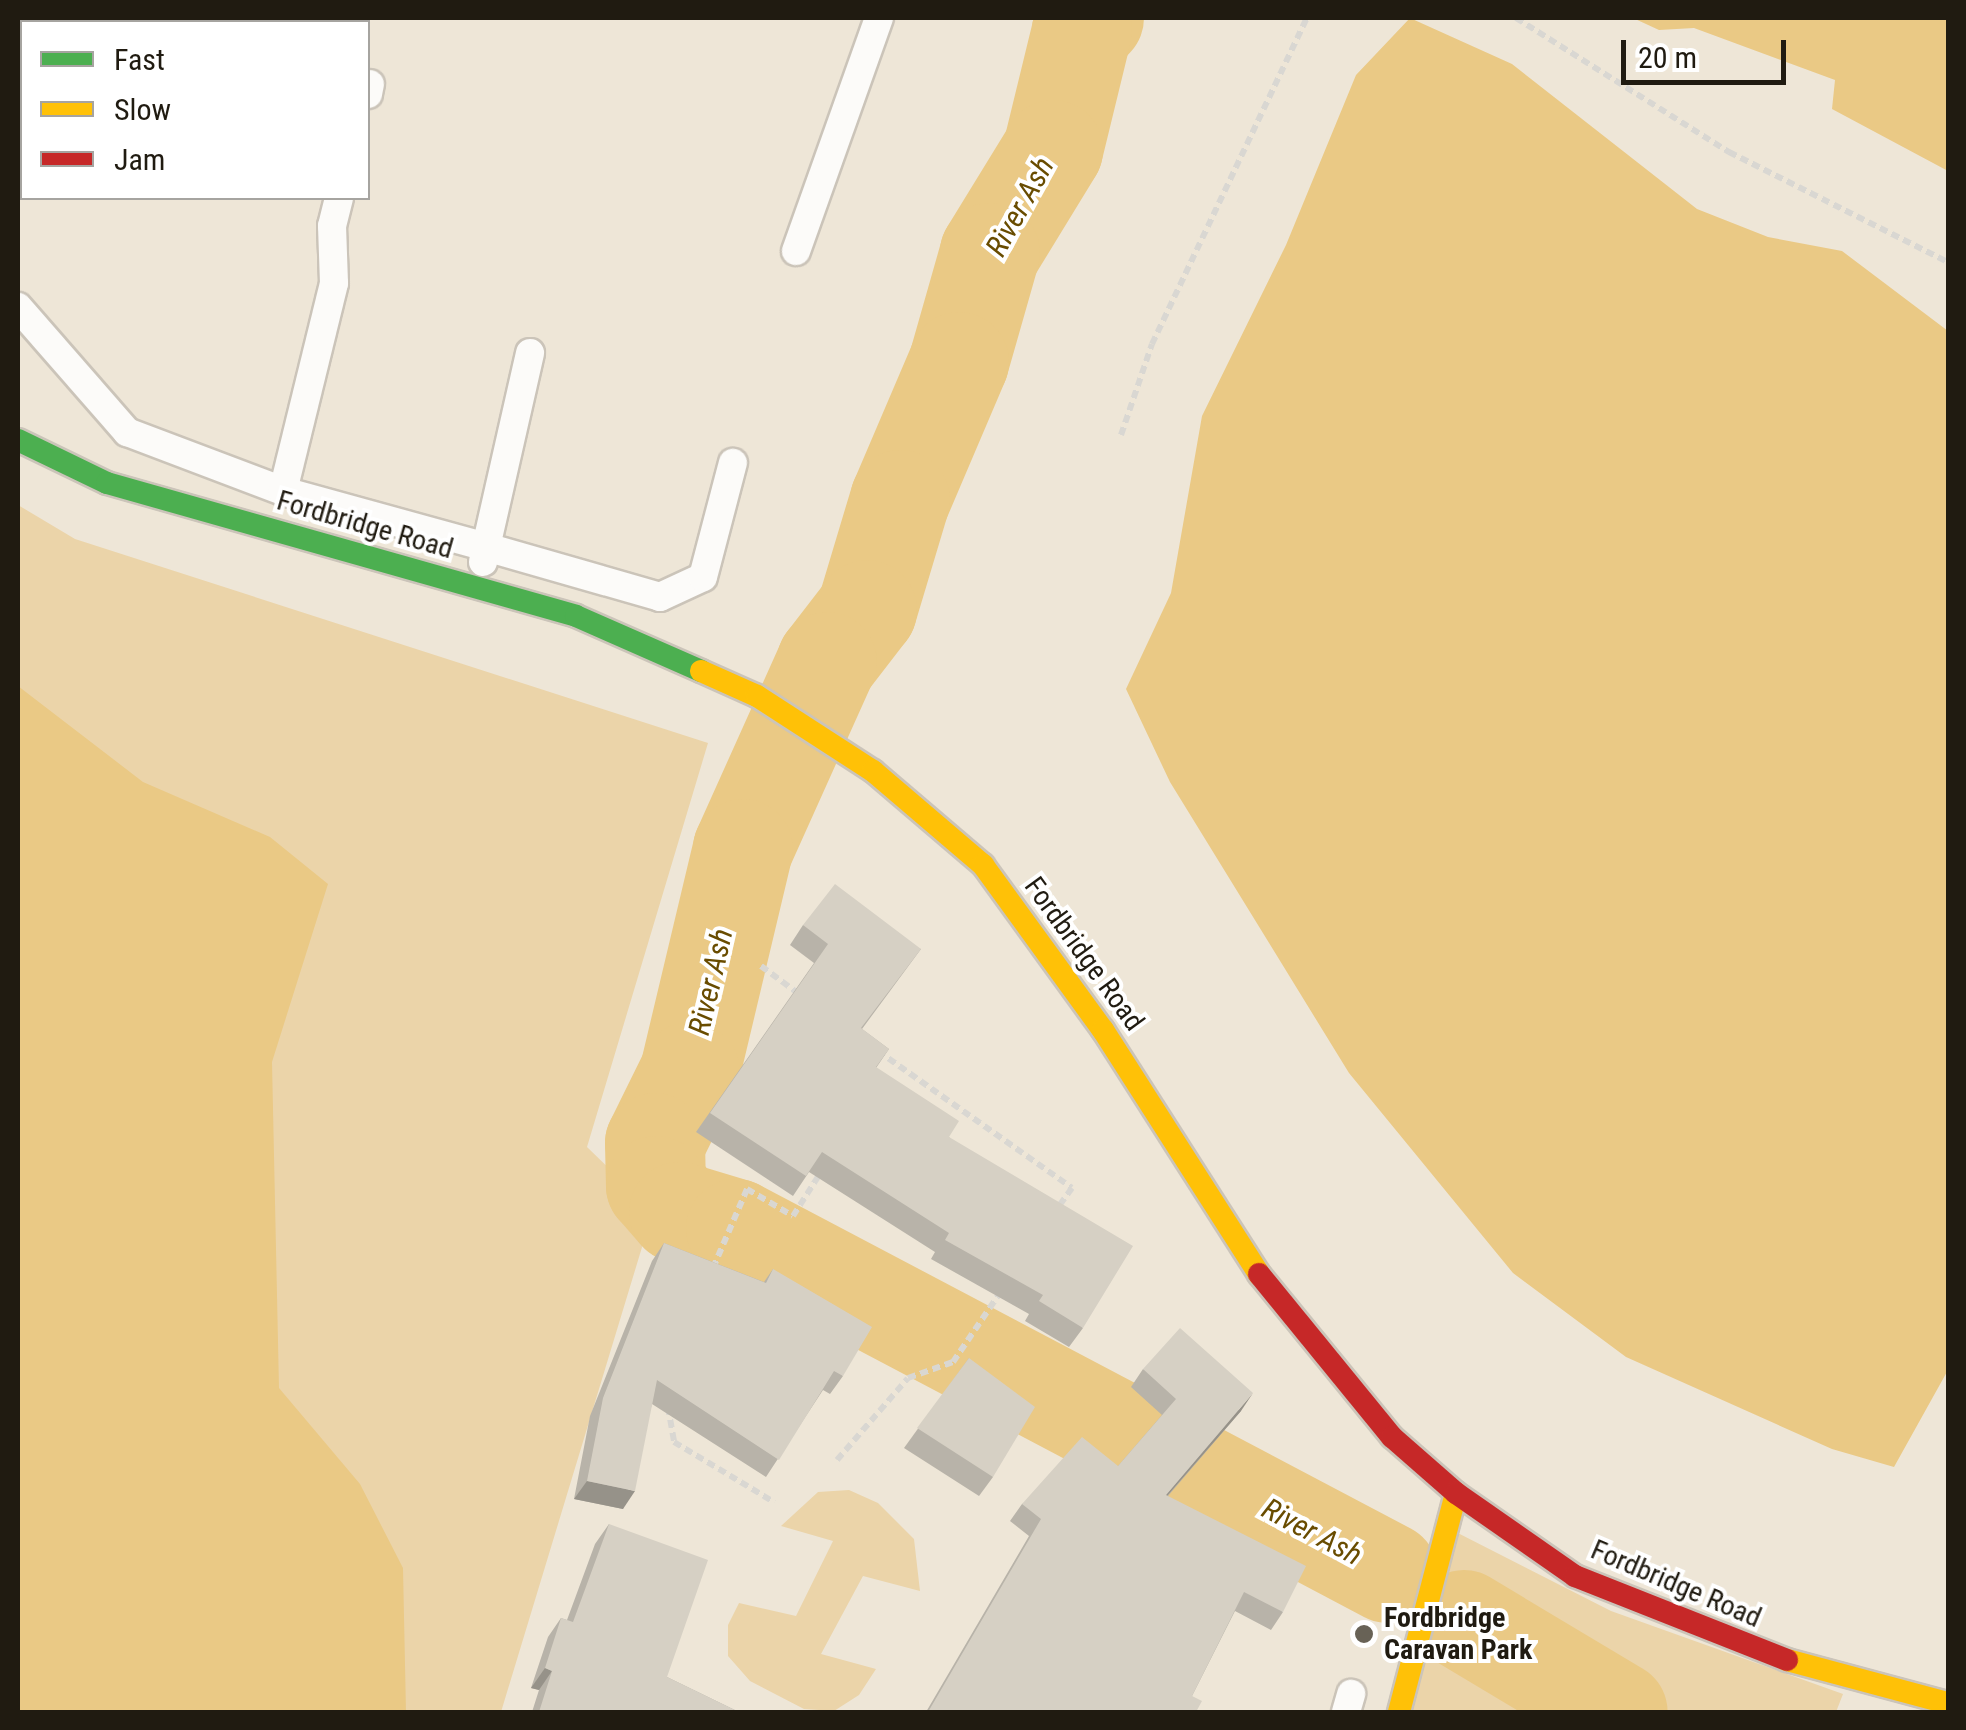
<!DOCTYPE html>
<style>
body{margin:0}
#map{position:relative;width:1966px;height:1730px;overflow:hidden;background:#eee6d7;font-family:"Roboto Condensed",sans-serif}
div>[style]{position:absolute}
.green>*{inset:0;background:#ebd4a9}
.water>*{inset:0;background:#eac985}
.river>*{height:100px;margin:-50px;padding:0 50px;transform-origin:50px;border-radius:50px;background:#eac985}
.path>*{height:6px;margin-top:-3px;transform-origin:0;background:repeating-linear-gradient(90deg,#d9d7d2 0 8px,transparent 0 13px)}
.roads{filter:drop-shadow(2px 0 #cbc4b9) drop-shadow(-2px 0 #cbc4b9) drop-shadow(0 2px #cbc4b9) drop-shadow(0 -2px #cbc4b9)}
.lane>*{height:28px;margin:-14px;padding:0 14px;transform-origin:14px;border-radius:14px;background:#fcfbf9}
.fast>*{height:22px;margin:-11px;padding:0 11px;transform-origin:11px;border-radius:11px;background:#4caf50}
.slow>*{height:22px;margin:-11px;padding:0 11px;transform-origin:11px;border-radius:11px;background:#ffc107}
.jam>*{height:22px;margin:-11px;padding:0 11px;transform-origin:11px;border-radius:11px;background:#c62828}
.wall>*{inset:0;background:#b8b3a9}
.shaded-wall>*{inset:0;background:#969289}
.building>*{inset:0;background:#d6d0c4}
.dots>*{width:28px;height:28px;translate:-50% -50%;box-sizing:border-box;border:5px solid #fff;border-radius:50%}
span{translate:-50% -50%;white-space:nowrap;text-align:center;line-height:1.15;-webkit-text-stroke:8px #fff;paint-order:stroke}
.street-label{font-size:28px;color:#201b11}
.poi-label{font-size:28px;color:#201b11;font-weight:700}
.left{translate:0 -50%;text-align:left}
.water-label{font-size:30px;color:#694c00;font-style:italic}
.frame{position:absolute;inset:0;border:20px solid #201b11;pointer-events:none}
.legend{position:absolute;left:20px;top:20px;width:350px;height:180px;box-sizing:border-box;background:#fff;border:2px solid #a6a4a0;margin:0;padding:12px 18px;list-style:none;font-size:30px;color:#201b11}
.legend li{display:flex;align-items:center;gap:20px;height:50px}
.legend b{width:50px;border:2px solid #a6a4a0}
.scale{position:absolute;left:1621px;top:40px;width:165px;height:45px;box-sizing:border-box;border:5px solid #201b11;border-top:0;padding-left:12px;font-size:30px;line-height:35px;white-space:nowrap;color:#201b11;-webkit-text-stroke:8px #fff;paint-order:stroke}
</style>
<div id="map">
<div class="green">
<div style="clip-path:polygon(18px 505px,75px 539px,708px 743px,587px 1147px,653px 1211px,501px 1712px,18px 1712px)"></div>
<div style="clip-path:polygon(849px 1490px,878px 1503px,914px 1539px,920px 1591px,863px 1576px,821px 1654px,876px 1669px,859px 1695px,834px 1711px,804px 1709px,750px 1681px,728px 1656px,728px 1625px,739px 1603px,796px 1616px,833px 1541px,781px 1526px,818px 1492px)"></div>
<div style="clip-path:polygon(1446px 1527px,1611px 1611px,1843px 1694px,1836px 1712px,1396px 1712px)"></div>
</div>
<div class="water">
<div style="clip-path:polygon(1410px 18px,1512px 64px,1697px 209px,1768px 237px,1842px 251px,1948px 331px,1948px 1370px,1894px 1467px,1832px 1449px,1626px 1357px,1513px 1273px,1349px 1073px,1170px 782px,1126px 689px,1171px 593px,1202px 416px,1286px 245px,1356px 75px)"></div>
<div style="clip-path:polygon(1633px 18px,1948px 18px,1948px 171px,1832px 109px,1835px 80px,1694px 28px,1659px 30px)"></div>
<div style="clip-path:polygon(18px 686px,143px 782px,270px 837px,328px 884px,272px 1062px,279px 1388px,360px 1484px,403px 1568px,406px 1712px,18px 1712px)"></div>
</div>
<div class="river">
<div style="left:1094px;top:18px;width:18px;rotate:133deg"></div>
<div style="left:1082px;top:31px;width:122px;rotate:103.7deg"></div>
<div style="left:1053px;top:150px;width:121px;rotate:121.5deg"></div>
<div style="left:990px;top:253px;width:113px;rotate:105.9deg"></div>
<div style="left:959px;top:362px;width:150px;rotate:113.1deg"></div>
<div style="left:900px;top:500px;width:115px;rotate:106.7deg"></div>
<div style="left:867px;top:610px;width:66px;rotate:127.6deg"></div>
<div style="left:827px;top:662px;width:205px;rotate:114.2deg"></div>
<div style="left:743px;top:849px;width:229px;rotate:103.4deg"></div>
<div style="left:690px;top:1072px;width:79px;rotate:116.2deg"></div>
<div style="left:655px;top:1143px;width:43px;rotate:88.7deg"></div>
<div style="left:656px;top:1186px;width:35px;rotate:49deg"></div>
<div style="left:679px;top:1212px;width:59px;rotate:16.6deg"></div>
<div style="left:736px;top:1229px;width:737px;rotate:27.82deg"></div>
<div style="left:1464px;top:1620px;width:179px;rotate:30.9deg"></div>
</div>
<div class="path">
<div style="left:1516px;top:18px;width:252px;rotate:32.2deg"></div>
<div style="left:1729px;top:152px;width:245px;rotate:26.7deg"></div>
<div style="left:1121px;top:435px;width:96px;rotate:-71.2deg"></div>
<div style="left:1152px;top:344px;width:361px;rotate:-64.6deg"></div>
<div style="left:761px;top:966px;width:47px;rotate:36.4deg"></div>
<div style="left:878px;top:1051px;width:237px;rotate:35.2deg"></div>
<div style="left:1072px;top:1188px;width:26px;rotate:126deg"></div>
<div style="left:713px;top:1268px;width:86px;rotate:-66.7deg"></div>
<div style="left:747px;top:1189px;width:53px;rotate:30.4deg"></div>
<div style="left:793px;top:1216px;width:52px;rotate:-57.5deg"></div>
<div style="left:668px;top:1407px;width:36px;rotate:80deg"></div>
<div style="left:674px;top:1442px;width:117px;rotate:31deg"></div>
<div style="left:837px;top:1460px;width:108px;rotate:-49.1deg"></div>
<div style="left:908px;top:1378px;width:48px;rotate:-19.6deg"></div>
<div style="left:953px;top:1362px;width:87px;rotate:-55.8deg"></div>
</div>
<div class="roads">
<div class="lane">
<div style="left:368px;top:94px;width:10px;rotate:-79deg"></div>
<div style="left:796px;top:251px;width:247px;rotate:-70.4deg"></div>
<div style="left:18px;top:307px;width:166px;rotate:48.9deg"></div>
<div style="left:127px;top:432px;width:167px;rotate:20.7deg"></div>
<div style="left:283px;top:491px;width:211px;rotate:15.4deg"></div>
<div style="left:486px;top:547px;width:199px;rotate:-77.2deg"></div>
<div style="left:283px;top:491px;width:214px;rotate:-76.2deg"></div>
<div style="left:334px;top:283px;width:57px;rotate:-92deg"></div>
<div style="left:332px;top:226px;width:29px;rotate:-76deg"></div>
<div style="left:483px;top:562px;width:15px;rotate:-79deg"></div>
<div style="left:486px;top:547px;width:181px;rotate:16deg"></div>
<div style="left:660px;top:597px;width:47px;rotate:-24.9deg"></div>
<div style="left:703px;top:577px;width:118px;rotate:-75.3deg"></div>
<div style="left:1346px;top:1712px;width:19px;rotate:-74deg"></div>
</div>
<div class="fast">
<div style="left:18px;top:440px;width:99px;rotate:25.8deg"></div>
<div style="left:107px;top:483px;width:487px;rotate:15.8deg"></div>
<div style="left:576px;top:616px;width:137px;rotate:23.7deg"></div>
</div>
<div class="slow">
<div style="left:701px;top:671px;width:61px;rotate:24.1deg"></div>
<div style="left:757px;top:696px;width:138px;rotate:32.9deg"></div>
<div style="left:873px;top:771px;width:145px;rotate:40.5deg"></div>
<div style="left:983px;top:865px;width:204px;rotate:54deg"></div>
<div style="left:1103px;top:1030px;width:290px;rotate:57.4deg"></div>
<div style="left:1787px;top:1660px;width:167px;rotate:15deg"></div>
<div style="left:1399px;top:1712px;width:226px;rotate:-75.4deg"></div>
</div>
<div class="jam">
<div style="left:1259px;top:1274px;width:210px;rotate:50.8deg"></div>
<div style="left:1392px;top:1437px;width:85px;rotate:41.2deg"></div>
<div style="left:1456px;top:1493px;width:145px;rotate:34.9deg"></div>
<div style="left:1575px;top:1576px;width:228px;rotate:21.6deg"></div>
</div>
</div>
<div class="wall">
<div style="clip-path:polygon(803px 925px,921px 949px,862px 1029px,889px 1049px,876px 1068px,949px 1137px,1083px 1328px,1069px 1347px,1025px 1321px,1029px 1314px,931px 1259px,935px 1252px,809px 1172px,793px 1196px,696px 1132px,814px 963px,790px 945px)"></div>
<div style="clip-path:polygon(664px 1243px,764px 1282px,773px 1269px,843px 1376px,830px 1394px,823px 1390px,766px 1477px,652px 1404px,623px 1509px,574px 1499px,590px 1416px,652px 1261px)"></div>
<div style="clip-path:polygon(969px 1358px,993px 1477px,979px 1496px,904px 1448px)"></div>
<div style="clip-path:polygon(1143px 1369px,1241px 1411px,1168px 1496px,1283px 1612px,1271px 1630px,1235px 1611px,1192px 1696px,1196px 1712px,926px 1712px,1029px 1536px,1010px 1521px,1022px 1504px,1118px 1466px,1162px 1415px,1131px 1387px)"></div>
<div style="clip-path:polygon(609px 1524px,667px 1677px,739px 1712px,532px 1712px,539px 1690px,531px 1688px,548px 1637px,561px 1618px,567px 1620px,595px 1544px)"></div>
</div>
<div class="shaded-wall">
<div style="clip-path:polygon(1253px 1393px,1241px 1411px,1153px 1512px,1166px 1495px)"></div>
<div style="clip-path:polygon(587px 1481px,635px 1491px,623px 1509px,574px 1499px)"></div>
<div style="clip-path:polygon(545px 1668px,552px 1671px,539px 1690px,531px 1688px)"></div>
</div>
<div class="building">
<div style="clip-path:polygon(835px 884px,921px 949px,861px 1028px,889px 1049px,876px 1067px,959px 1121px,949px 1137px,1133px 1246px,1083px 1328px,1039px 1301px,1043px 1295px,945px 1240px,949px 1233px,822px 1152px,806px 1176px,710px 1113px,828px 944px,803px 925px)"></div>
<div style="clip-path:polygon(664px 1243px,766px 1283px,773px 1269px,872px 1327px,843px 1376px,834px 1371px,779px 1460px,657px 1380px,635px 1491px,587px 1481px,603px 1398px)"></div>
<div style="clip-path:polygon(1180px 1328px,1253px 1393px,1166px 1495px,1306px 1566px,1283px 1612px,1244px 1592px,1192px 1696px,1202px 1701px,1196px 1712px,928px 1712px,1041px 1519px,1022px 1504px,1082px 1437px,1118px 1466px,1176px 1399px,1143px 1369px)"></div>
<div style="clip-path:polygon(969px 1358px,1035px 1407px,993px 1477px,917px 1428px)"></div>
<div style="clip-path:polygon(609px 1524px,708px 1560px,667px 1677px,739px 1712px,539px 1712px,552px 1671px,545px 1668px,561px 1618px,573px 1622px)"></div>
</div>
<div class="dots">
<div style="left:1364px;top:1634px;background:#686256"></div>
</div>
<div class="street-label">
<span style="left:365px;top:525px;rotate:16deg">Fordbridge Road</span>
<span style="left:1084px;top:954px;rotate:54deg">Fordbridge Road</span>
<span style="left:1676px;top:1584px;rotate:23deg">Fordbridge Road</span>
</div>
<div class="poi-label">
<span class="left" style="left:1384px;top:1634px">Fordbridge<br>Caravan Park</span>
</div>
<div class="water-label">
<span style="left:1020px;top:207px;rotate:-61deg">River Ash</span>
<span style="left:711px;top:982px;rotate:-77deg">River Ash</span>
<span style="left:1312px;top:1532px;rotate:28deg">River Ash</span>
</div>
<div class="frame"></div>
<ul class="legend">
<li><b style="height:12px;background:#4caf50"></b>Fast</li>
<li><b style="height:12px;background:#ffc107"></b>Slow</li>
<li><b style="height:12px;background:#c62828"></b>Jam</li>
</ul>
<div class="scale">20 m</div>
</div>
